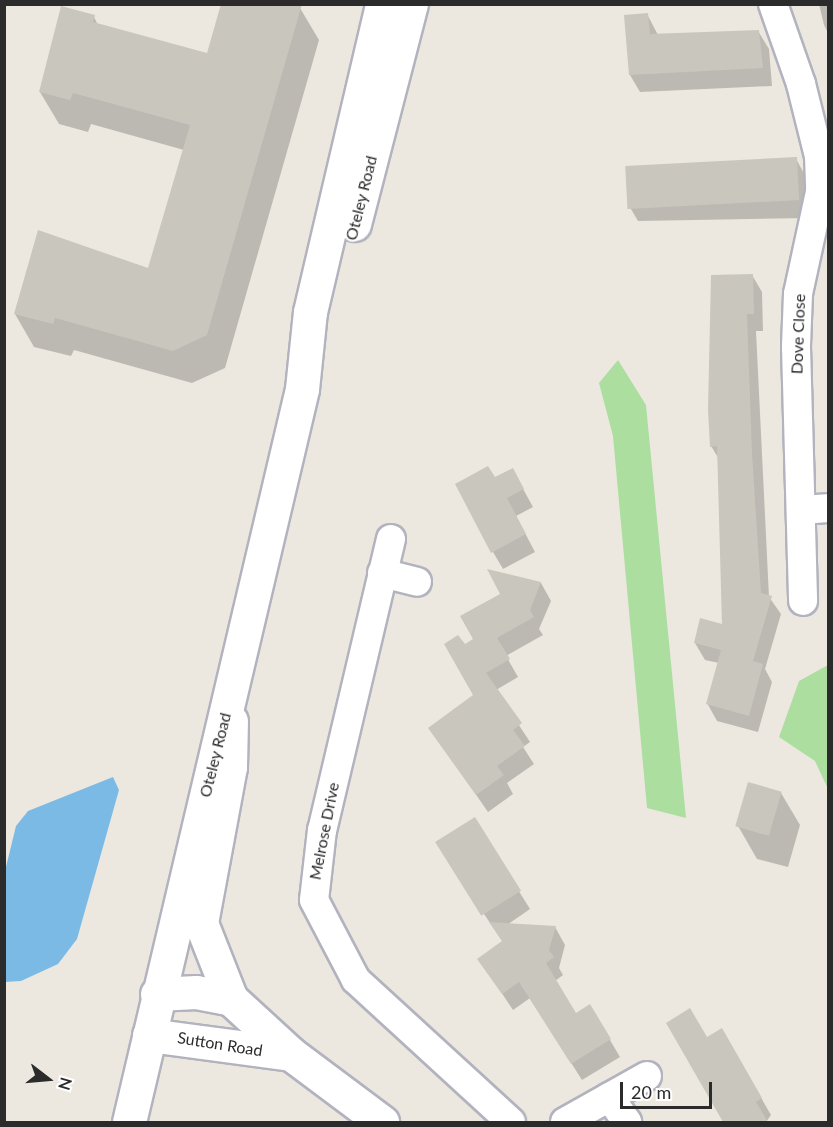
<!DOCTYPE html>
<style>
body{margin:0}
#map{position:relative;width:833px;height:1127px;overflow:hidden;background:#ece8df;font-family:Lato,sans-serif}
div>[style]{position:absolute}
.green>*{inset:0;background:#acdea0}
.water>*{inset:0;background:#7bbae5}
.shadow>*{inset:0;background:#0003}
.building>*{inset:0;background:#c8c6bd;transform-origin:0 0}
.roads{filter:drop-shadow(2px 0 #b2b3be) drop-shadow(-2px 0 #b2b3be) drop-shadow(0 2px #b2b3be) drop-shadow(0 -2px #b2b3be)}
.minor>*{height:28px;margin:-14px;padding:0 14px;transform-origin:14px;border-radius:14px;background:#fff}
.tertiary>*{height:33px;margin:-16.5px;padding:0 16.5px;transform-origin:16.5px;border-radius:16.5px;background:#fff}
.secondary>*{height:33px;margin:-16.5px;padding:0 16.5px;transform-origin:16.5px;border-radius:16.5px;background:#fff}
span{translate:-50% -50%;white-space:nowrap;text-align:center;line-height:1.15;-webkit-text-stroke:4.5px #fff;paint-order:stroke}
.street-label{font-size:16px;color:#2b2b2b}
.frame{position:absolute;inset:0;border:6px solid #2b2b2b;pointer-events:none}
.north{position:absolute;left:18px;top:1049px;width:60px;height:60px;-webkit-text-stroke:4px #fff;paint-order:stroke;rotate:106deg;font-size:16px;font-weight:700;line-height:24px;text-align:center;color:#2b2b2b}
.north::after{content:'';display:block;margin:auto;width:21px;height:27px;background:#2b2b2b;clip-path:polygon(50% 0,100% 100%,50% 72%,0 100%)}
.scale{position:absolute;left:620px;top:1082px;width:92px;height:27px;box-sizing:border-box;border:3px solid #2b2b2b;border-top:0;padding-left:8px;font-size:18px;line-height:21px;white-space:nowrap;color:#2b2b2b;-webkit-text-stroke:4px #fff;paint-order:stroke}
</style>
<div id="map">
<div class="green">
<div style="clip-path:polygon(618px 360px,646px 405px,686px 818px,647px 808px,613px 436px,599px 383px)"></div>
<div style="clip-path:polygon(828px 665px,828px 789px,815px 761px,779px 737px,799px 681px)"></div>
</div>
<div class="water">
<div style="clip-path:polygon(113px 777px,119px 790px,77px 939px,58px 964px,21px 981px,5px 982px,5px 871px,16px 826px,28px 811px)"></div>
</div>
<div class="shadow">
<div style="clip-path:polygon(819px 4px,828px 4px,828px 33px,824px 25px)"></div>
<div style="clip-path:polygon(300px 8px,319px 40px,225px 368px,192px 383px,74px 350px,71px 356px,34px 347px,15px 314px,149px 270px,184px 150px,91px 124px,88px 132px,59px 124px,40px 92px,94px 17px,98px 25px,208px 55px)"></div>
<div style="clip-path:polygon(647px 14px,658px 35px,758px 31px,769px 49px,772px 86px,640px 92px,630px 75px)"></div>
<div style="clip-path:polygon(796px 159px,806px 177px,808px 218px,638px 221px,628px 204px)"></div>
<div style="clip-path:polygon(752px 275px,762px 292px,763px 331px,756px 331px,769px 597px,781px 614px,765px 669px,772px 682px,758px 732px,717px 721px,707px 703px,719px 663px,705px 660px,695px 643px,723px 626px,719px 459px,711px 446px)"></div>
<div style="clip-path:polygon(494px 479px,522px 487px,533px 507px,516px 516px,535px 552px,503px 569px,493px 552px)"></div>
<div style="clip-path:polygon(490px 571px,541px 583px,551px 601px,539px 629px,543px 635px,506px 656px,518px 677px,496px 690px,530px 742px,523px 747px,534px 764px,507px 783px,513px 794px,488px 812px,430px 728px,475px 696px,465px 646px,475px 640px,502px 594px)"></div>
<div style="clip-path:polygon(781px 793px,800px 825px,788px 867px,757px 859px,738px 826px)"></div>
<div style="clip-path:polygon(474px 819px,530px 909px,507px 925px,555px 927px,565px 945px,559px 968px,563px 975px,555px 981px,575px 1015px,590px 1006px,620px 1057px,582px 1080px,530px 998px,513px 1010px,479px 959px,503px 942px,448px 861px)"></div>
<div style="clip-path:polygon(668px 1024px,707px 1039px,722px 1030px,771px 1115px,766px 1122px,724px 1122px)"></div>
</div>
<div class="building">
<div style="clip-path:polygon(221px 4px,302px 4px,207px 335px,173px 351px,55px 318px,53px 324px,14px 314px,38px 230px,148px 268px,190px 125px,73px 93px,70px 100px,39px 92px,61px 6px,95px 15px,93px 22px,207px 53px)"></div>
<div style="clip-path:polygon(648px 13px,650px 34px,759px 30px,763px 68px,629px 75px,624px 15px)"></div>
<div style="left:797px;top:157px;width:43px;height:172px;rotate:87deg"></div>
<div style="clip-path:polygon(753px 274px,754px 314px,747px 314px,752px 453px,761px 593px,772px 596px,753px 661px,763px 664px,749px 716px,706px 704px,721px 650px,694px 643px,700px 618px,722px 624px,717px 446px,710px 447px,708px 410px,711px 275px)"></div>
<div style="clip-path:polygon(488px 466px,495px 477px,513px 468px,524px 489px,507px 498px,526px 534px,491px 553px,455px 484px)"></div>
<div style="clip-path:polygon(487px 569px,541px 582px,530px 610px,534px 617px,497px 638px,510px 659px,486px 673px,522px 723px,513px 730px,525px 746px,497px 766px,504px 775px,476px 795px,428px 728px,473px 695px,444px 644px,458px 635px,465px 644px,473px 639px,460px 616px,500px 594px)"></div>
<div style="left:748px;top:782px;width:35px;height:46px;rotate:16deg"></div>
<div style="left:475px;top:817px;width:87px;height:47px;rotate:58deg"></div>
<div style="clip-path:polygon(489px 922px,556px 926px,549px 950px,554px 957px,546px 963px,576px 1013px,590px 1004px,611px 1039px,571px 1064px,519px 982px,502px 994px,477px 959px,502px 941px)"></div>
<div style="clip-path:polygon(690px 1008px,707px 1037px,722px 1028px,762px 1098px,756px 1102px,768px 1122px,723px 1122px,666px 1023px)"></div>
</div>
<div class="roads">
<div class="minor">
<div style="left:773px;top:4px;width:85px;rotate:70.7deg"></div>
<div style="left:801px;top:84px;width:74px;rotate:76deg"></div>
<div style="left:819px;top:156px;width:36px;rotate:88deg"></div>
<div style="left:820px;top:192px;width:104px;rotate:102.2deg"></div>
<div style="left:798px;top:294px;width:53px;rotate:92.2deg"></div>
<div style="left:796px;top:347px;width:254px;rotate:88.4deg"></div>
<div style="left:801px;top:510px;width:27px;rotate:-4deg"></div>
<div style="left:391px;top:539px;width:299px;rotate:103.3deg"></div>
<div style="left:322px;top:830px;width:70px;rotate:96.5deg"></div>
<div style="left:314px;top:900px;width:90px;rotate:62.3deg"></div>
<div style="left:356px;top:980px;width:210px;rotate:42.5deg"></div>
<div style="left:382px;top:573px;width:36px;rotate:14deg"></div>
<div style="left:609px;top:1097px;width:31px;rotate:54deg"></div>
<div style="left:565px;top:1122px;width:94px;rotate:-29.3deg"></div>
</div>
<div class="tertiary">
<div style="left:157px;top:994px;width:39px;rotate:-3deg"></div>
<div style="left:196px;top:992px;width:36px;rotate:11deg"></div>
<div style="left:231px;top:999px;width:81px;rotate:42.5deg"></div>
<div style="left:291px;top:1054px;width:114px;rotate:36.8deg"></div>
<div style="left:231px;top:999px;width:82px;rotate:-111.5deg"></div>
<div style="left:201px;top:923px;width:159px;rotate:-79.5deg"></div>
<div style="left:230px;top:767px;width:46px;rotate:-88.8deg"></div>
<div style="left:149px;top:1035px;width:143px;rotate:7.6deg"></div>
</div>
<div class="secondary">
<div style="left:354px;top:224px;width:227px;rotate:-75.5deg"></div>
<div style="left:129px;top:1122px;width:753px;rotate:-76.72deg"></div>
<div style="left:302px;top:389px;width:77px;rotate:-84.1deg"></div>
<div style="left:310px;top:312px;width:316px;rotate:-76.8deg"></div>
</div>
</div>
<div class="street-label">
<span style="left:361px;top:198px;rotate:-76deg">Oteley Road</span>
<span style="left:798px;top:334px;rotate:-88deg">Dove Close</span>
<span style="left:215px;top:755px;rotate:-76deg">Oteley Road</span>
<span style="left:324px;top:831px;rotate:-79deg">Melrose Drive</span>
<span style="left:220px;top:1044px;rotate:9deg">Sutton Road</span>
</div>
<div class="frame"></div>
<div class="north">N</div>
<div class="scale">20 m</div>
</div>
